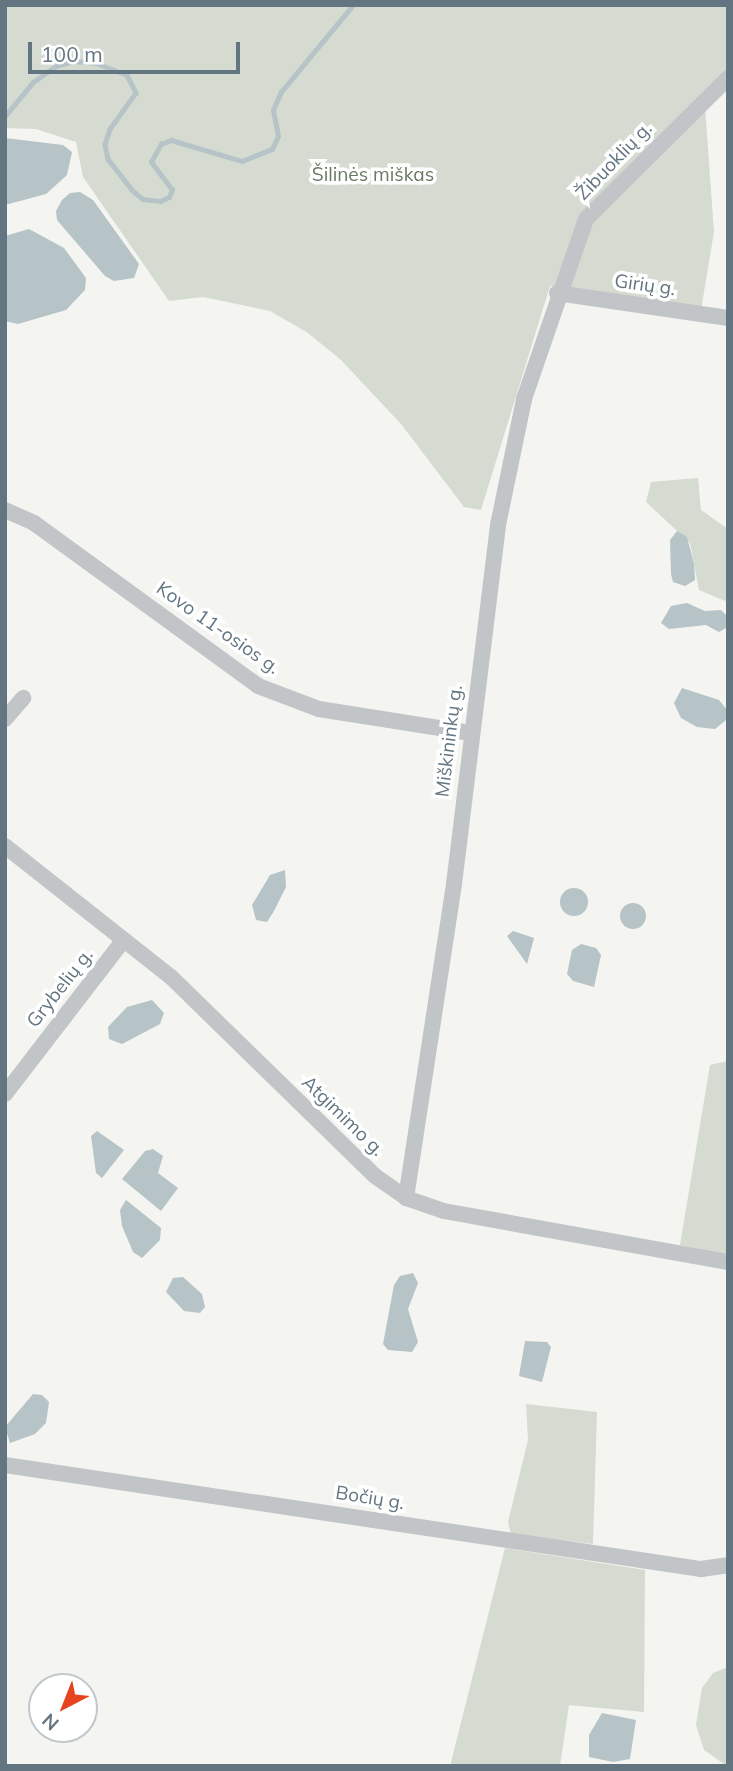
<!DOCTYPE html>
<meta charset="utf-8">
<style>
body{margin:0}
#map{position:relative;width:733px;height:1771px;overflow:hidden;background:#f4f4f0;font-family:Mulish,sans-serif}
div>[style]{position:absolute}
.green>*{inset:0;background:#d5dbd1}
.water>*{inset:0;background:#b6c4c7}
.round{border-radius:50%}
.stream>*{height:4.5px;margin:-2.25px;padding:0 2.25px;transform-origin:2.25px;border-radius:2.25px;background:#b6c4c7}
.minor>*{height:16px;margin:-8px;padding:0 8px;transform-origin:8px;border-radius:8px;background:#c1c5c8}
span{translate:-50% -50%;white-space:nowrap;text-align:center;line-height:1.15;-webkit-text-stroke:7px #fff;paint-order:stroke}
.street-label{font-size:19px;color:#627581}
.park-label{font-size:19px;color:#677961}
.frame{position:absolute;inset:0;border:7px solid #627581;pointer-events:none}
.north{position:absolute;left:28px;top:1673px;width:70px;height:70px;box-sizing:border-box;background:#fff;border:2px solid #c0c8cd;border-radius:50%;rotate:222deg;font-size:19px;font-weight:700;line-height:28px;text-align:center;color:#627581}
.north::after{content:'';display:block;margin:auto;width:24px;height:32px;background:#e6441e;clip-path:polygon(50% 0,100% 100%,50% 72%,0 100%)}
.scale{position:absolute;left:28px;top:42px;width:212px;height:32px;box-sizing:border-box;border:4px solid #627581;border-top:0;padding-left:9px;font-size:21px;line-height:24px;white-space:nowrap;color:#627581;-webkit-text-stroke:5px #fff;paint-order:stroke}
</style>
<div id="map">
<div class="green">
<div style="clip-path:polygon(5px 5px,728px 5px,728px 69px,704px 93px,714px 232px,701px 310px,550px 286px,481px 510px,464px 507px,401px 424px,341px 360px,308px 333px,270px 311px,203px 297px,169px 301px,83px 177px,76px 142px,36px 129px,5px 128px)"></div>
<div style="clip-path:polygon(698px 478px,701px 510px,728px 529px,728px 602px,699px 590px,690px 543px,646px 502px,651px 482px)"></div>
<div style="clip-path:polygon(728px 1061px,728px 1255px,724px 1255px,680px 1245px,710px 1065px)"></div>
<div style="clip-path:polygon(526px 1404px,597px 1412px,593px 1544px,511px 1534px,508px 1522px,528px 1440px)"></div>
<div style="clip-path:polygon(505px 1548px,645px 1570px,644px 1712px,569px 1705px,560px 1766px,450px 1766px)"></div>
<div style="clip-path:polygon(728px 1667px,728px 1766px,727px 1766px,704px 1750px,696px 1725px,702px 1688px,713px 1673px)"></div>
</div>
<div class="water">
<div style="clip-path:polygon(5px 138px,63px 145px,72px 152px,67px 175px,46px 194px,5px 205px)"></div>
<div style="clip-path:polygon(80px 192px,93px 200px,139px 264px,134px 278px,114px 281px,105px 276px,57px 220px,56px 211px,62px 200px,70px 193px)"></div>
<div style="clip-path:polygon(29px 229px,64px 248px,86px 278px,85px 290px,66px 310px,18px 324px,5px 321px,5px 236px)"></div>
<div style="clip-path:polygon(677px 531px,687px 537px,694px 564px,695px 580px,685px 586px,673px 582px,671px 574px,670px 540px)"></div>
<div style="clip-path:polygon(687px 603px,705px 611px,721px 610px,728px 617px,726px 628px,719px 632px,706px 625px,669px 629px,661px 623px,671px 606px)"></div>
<div style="clip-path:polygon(682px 688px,719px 700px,728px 711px,726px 720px,715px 729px,697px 727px,681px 718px,674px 703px)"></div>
<div style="clip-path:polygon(285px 870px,286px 887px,274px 911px,267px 922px,256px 920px,252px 905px,270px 875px)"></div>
<div class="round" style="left:560px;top:888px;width:28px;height:28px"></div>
<div class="round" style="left:620px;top:903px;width:26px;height:26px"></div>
<div style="clip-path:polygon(513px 931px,534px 938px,527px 964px,507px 936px)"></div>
<div style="clip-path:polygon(581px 944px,596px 948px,601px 955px,594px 987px,573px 981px,567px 974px,572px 950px)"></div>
<div style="clip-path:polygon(152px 1000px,164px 1013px,160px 1024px,122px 1044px,109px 1039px,108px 1027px,127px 1007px)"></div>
<div style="clip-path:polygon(97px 1131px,124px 1150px,102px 1178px,96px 1173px,91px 1136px)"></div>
<div style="clip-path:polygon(153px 1149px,163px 1156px,158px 1173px,178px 1188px,161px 1211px,122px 1179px,145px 1151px)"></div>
<div style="clip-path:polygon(126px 1200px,161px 1228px,160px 1240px,142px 1258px,133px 1252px,122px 1226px,120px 1210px)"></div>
<div style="clip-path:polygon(413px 1273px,418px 1283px,408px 1309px,418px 1342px,412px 1352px,388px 1350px,383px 1344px,394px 1285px,400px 1276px)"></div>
<div style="clip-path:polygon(183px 1277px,202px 1294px,205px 1307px,200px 1313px,184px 1311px,166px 1292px,173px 1278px)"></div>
<div style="clip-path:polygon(525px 1341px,547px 1342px,551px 1347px,542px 1382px,519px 1376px)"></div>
<div style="clip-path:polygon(33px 1394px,42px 1395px,49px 1402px,46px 1423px,35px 1434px,10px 1443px,5px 1427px)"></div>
<div style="clip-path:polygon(602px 1713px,636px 1720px,630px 1759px,613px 1762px,589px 1757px,589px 1735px)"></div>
</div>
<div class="stream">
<div style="left:5px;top:116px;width:44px;rotate:-50.5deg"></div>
<div style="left:33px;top:82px;width:28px;rotate:-35deg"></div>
<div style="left:56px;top:66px;width:19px;rotate:-16deg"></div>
<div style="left:74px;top:61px;width:22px;rotate:5deg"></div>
<div style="left:96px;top:63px;width:33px;rotate:21deg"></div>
<div style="left:127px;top:75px;width:20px;rotate:63deg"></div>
<div style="left:136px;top:93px;width:44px;rotate:125.8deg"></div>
<div style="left:110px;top:129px;width:16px;rotate:108deg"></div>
<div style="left:105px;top:144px;width:15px;rotate:79deg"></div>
<div style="left:108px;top:159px;width:39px;rotate:52deg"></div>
<div style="left:132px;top:190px;width:14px;rotate:39deg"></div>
<div style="left:143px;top:199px;width:17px;rotate:7deg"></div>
<div style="left:160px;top:201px;width:10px;rotate:-24deg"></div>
<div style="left:169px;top:197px;width:8px;rotate:-67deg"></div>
<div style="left:172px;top:190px;width:35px;rotate:-127deg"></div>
<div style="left:151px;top:162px;width:21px;rotate:-61deg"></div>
<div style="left:161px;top:144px;width:11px;rotate:-22deg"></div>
<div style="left:171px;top:140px;width:74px;rotate:16.5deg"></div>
<div style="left:242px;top:161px;width:32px;rotate:-22deg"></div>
<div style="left:272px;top:149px;width:14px;rotate:-65deg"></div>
<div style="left:278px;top:136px;width:26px;rotate:-101deg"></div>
<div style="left:273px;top:110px;width:20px;rotate:-66deg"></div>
<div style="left:281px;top:92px;width:113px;rotate:-50.4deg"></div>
</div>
<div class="minor">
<div style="left:557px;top:293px;width:173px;rotate:8.3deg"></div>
<div style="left:5px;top:510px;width:32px;rotate:24deg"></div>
<div style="left:34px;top:523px;width:277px;rotate:36deg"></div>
<div style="left:258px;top:686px;width:65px;rotate:20.7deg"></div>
<div style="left:319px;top:709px;width:153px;rotate:9deg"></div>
<div style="left:5px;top:719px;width:28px;rotate:-49deg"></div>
<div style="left:5px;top:846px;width:211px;rotate:38.3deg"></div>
<div style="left:171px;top:977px;width:285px;rotate:44.3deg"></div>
<div style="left:375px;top:1176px;width:38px;rotate:35deg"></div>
<div style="left:406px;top:1198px;width:40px;rotate:18.9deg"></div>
<div style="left:444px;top:1211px;width:289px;rotate:10.2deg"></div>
<div style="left:5px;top:1094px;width:193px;rotate:-52.4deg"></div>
<div style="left:406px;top:1198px;width:318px;rotate:-81.3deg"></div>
<div style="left:454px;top:884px;width:362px;rotate:-83deg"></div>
<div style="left:498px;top:525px;width:129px;rotate:-78.3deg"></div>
<div style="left:524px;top:399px;width:190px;rotate:-71deg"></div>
<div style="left:586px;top:219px;width:200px;rotate:-44.8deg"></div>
<div style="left:5px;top:1465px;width:704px;rotate:8.5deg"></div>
<div style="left:701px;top:1569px;width:27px;rotate:-8deg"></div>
</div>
<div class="street-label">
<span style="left:614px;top:161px;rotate:-46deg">Žibuoklių g.</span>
<span style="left:645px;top:285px;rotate:8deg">Girių g.</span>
<span style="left:218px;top:628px;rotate:35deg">Kovo 11-osios g.</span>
<span style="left:449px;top:741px;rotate:-83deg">Miškininkų g.</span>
<span style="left:60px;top:988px;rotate:-52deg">Grybelių g.</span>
<span style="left:343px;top:1116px;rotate:44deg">Atgimimo g.</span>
<span style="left:370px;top:1498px;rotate:9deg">Bočių g.</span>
</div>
<div class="park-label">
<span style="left:373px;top:175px">Šilinės miškas</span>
</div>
<div class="frame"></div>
<div class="north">N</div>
<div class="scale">100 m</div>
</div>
